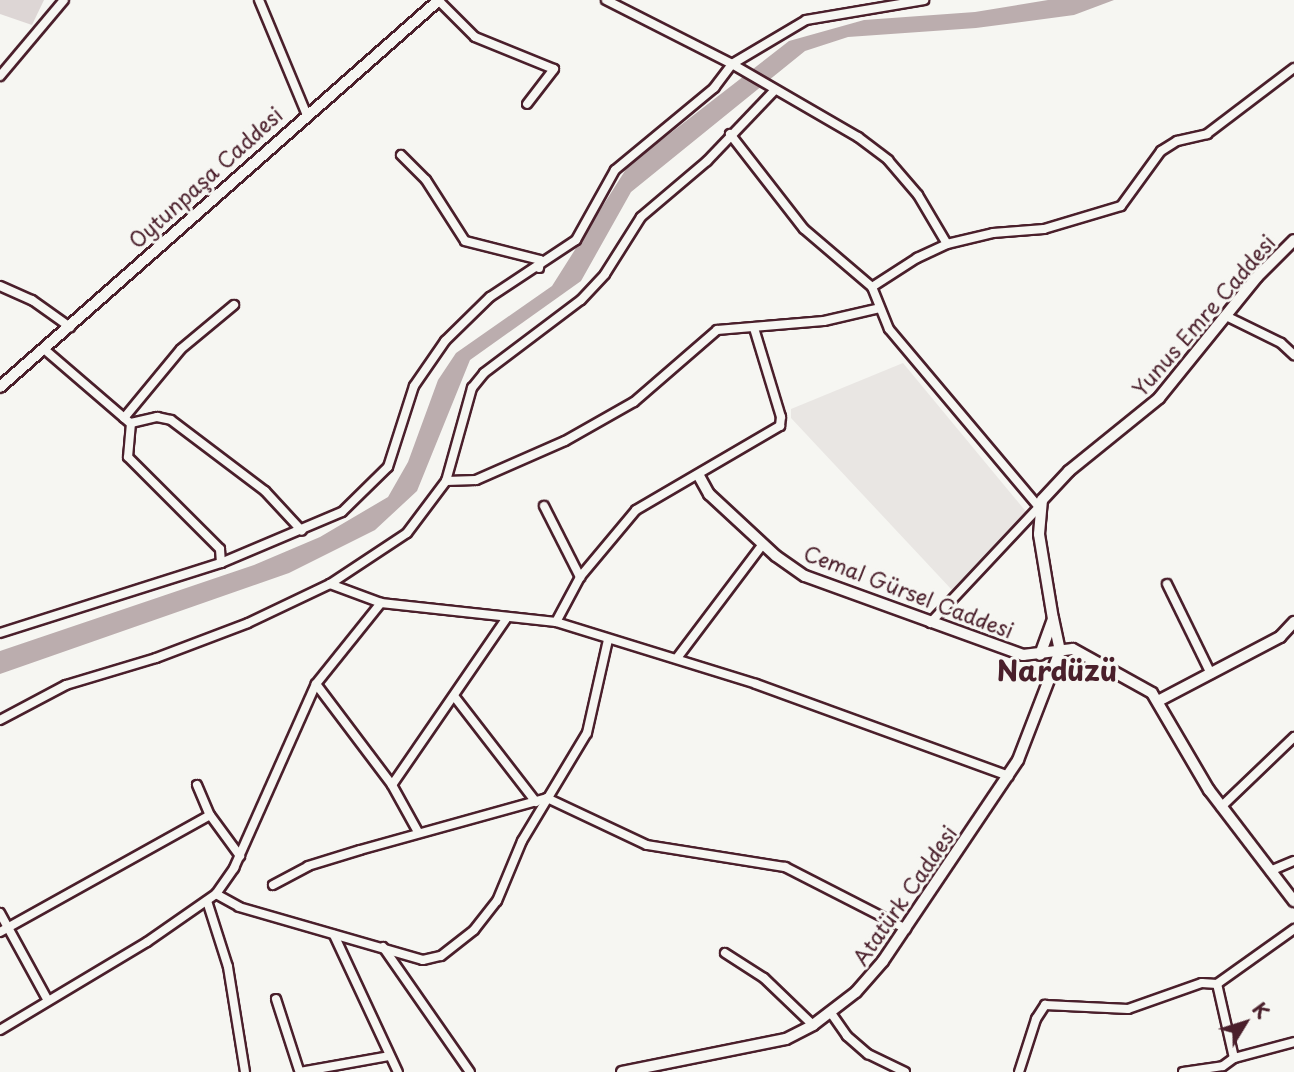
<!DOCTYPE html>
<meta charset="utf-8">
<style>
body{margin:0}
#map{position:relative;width:1294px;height:1072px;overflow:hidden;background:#f6f6f2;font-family:"Playpen Sans",sans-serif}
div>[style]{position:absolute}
.built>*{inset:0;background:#e9e6e3}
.green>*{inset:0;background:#ddd6d5}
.water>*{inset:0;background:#bbadae}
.roads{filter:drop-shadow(2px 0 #4a1f2b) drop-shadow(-2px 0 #4a1f2b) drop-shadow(0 2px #4a1f2b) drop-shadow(0 -2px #4a1f2b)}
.minor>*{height:8px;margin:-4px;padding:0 4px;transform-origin:4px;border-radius:4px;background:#f6f6f2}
.tertiary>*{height:10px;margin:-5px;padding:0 5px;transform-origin:5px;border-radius:5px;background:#f6f6f2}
span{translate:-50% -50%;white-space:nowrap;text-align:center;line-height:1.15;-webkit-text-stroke:6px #f6f6f2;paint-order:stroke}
.street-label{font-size:21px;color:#4a1f2b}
.district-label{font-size:28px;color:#4a1f2b;font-weight:700}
.north{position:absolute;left:1210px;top:988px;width:70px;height:70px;-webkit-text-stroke:5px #f6f6f2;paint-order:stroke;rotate:52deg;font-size:19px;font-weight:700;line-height:28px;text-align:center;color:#4a1f2b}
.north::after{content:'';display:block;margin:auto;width:24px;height:32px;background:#4a1f2b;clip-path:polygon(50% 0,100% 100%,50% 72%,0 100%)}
</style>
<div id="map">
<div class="built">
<div style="clip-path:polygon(903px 363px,1028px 514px,952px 590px,791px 418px,791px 409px)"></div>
</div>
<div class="green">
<div style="clip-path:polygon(0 0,44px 0,32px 25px,0 14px)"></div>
</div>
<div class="water">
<div style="clip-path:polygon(1048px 0,1114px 0,1074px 15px,976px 28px,848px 37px,805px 51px,631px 192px,581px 281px,470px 360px,417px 491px,375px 530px,289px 573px,0 674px,0 651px,254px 565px,320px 537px,388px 497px,408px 462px,438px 380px,456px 353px,552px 286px,628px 166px,789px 41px,864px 20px,975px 12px)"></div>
</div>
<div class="roads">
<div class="minor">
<div style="left:259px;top:0;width:122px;rotate:67.4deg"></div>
<div style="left:438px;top:0;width:52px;rotate:45deg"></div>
<div style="left:475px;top:37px;width:85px;rotate:22.1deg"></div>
<div style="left:554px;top:69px;width:44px;rotate:127.6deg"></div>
<div style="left:606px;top:0;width:141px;rotate:26.9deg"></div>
<div style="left:732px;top:64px;width:146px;rotate:30.1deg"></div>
<div style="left:858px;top:137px;width:38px;rotate:37deg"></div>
<div style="left:888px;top:160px;width:46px;rotate:49.4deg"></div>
<div style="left:918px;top:195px;width:57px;rotate:59.4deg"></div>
<div style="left:0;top:76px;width:99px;rotate:-49.9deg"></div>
<div style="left:730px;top:134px;width:120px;rotate:52.1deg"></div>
<div style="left:804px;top:229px;width:89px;rotate:40.5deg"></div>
<div style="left:872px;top:287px;width:45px;rotate:68deg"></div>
<div style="left:889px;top:329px;width:233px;rotate:49.9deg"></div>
<div style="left:1039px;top:507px;width:159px;rotate:133.2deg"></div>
<div style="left:401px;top:155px;width:35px;rotate:45deg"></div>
<div style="left:426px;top:180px;width:72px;rotate:57.4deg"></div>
<div style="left:465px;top:241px;width:77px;rotate:14.2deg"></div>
<div style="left:540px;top:260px;width:8px;rotate:97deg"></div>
<div style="left:0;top:286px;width:35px;rotate:24deg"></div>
<div style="left:32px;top:300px;width:47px;rotate:35.4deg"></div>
<div style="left:872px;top:287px;width:54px;rotate:-32.8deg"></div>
<div style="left:917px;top:258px;width:33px;rotate:-25deg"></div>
<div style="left:947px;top:244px;width:47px;rotate:-13.4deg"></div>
<div style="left:993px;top:233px;width:51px;rotate:-4.5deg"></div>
<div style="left:1044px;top:229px;width:80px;rotate:-16.6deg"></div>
<div style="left:1121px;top:206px;width:68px;rotate:-54deg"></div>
<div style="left:1161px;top:151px;width:19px;rotate:-32deg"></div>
<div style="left:1177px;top:141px;width:31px;rotate:-13deg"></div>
<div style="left:1207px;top:134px;width:109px;rotate:-37.2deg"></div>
<div style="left:1226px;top:316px;width:61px;rotate:26.1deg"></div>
<div style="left:1281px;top:343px;width:18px;rotate:43deg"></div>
<div style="left:44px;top:349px;width:112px;rotate:40.7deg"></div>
<div style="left:124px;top:418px;width:89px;rotate:-50.4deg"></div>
<div style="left:181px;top:349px;width:69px;rotate:-39.7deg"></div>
<div style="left:131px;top:423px;width:27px;rotate:-13deg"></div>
<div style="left:157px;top:417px;width:14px;rotate:12deg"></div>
<div style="left:171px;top:420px;width:118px;rotate:37.1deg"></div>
<div style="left:265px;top:491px;width:54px;rotate:47.2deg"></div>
<div style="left:131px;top:423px;width:34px;rotate:95deg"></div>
<div style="left:128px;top:457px;width:130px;rotate:45deg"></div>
<div style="left:220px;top:549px;width:14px;rotate:86deg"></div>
<div style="left:446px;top:481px;width:30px;rotate:-2deg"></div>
<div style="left:476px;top:480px;width:97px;rotate:-23.7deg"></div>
<div style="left:565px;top:441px;width:79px;rotate:-29.5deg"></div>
<div style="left:634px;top:402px;width:110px;rotate:-40.9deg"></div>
<div style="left:717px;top:330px;width:107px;rotate:-4.8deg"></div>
<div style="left:824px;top:321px;width:57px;rotate:-13.1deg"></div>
<div style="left:544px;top:506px;width:80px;rotate:63.1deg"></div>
<div style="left:330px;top:584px;width:54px;rotate:20.4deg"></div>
<div style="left:381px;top:603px;width:176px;rotate:6.2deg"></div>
<div style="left:556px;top:622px;width:209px;rotate:17.2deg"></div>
<div style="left:756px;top:684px;width:269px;rotate:20deg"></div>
<div style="left:1167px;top:584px;width:100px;rotate:63.9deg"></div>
<div style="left:556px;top:622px;width:51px;rotate:-61.9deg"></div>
<div style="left:580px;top:577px;width:87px;rotate:-50.1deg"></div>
<div style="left:636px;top:510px;width:167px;rotate:-30.3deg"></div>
<div style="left:780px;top:426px;width:9px;rotate:-84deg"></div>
<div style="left:781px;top:417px;width:93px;rotate:-106.9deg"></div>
<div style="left:0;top:633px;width:232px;rotate:-17.6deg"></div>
<div style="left:221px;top:563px;width:131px;rotate:-22.9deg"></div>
<div style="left:342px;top:512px;width:64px;rotate:-44.4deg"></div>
<div style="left:388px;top:467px;width:85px;rotate:-72.2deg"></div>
<div style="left:414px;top:386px;width:55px;rotate:-55.4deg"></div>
<div style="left:445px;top:341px;width:63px;rotate:-44.4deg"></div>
<div style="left:490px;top:297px;width:103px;rotate:-33.5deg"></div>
<div style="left:576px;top:240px;width:80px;rotate:-60.9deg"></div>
<div style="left:615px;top:170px;width:129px;rotate:-39.6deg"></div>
<div style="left:714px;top:88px;width:30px;rotate:-53deg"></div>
<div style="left:732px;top:64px;width:86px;rotate:-30.7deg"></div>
<div style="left:806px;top:20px;width:120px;rotate:-9.6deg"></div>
<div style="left:677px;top:658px;width:143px;rotate:-53deg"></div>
<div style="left:316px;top:684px;width:126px;rotate:53deg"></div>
<div style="left:392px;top:785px;width:54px;rotate:61deg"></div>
<div style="left:454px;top:696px;width:134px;rotate:52.3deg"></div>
<div style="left:0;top:720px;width:75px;rotate:-27.9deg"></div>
<div style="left:66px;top:685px;width:94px;rotate:-16.7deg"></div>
<div style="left:156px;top:658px;width:98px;rotate:-20.8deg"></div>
<div style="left:248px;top:623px;width:91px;rotate:-25.4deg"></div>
<div style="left:330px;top:584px;width:92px;rotate:-33.5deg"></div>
<div style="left:407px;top:533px;width:65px;rotate:-53.1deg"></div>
<div style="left:446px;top:481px;width:97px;rotate:-74.4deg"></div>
<div style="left:472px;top:388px;width:19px;rotate:-51deg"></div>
<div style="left:484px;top:373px;width:121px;rotate:-37deg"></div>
<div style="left:581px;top:300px;width:35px;rotate:-47deg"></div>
<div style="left:605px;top:274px;width:67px;rotate:-57.7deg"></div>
<div style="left:641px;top:217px;width:87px;rotate:-40.3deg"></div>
<div style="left:707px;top:161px;width:97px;rotate:-46.3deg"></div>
<div style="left:197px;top:785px;width:33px;rotate:67deg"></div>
<div style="left:210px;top:815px;width:51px;rotate:53.8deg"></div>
<div style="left:392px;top:785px;width:201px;rotate:-55.5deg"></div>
<div style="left:1221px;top:807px;width:101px;rotate:-43.8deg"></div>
<div style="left:1270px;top:871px;width:26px;rotate:-23deg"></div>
<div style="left:273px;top:885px;width:40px;rotate:-28deg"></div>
<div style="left:308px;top:866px;width:54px;rotate:-17.1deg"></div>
<div style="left:360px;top:850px;width:194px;rotate:-15.5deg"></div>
<div style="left:547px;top:798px;width:110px;rotate:25.2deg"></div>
<div style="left:647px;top:845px;width:140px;rotate:9.1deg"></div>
<div style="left:785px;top:867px;width:136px;rotate:27.1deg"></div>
<div style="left:216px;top:894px;width:26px;rotate:29deg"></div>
<div style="left:239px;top:907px;width:191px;rotate:16.1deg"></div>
<div style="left:423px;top:960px;width:18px;rotate:-13deg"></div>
<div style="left:441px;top:956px;width:42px;rotate:-38.2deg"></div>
<div style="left:474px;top:930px;width:37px;rotate:-52deg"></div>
<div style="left:497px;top:901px;width:65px;rotate:-67.4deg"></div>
<div style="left:522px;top:841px;width:126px;rotate:-59deg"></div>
<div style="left:587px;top:733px;width:95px;rotate:-77.3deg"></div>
<div style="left:207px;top:901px;width:69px;rotate:72.3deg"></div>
<div style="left:228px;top:967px;width:106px;rotate:80.8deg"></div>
<div style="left:0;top:913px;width:98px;rotate:61.3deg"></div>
<div style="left:0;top:932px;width:240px;rotate:-29.1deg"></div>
<div style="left:334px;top:935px;width:151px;rotate:65deg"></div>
<div style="left:383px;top:947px;width:152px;rotate:55.2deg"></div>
<div style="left:725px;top:953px;width:46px;rotate:32.7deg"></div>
<div style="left:764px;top:978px;width:68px;rotate:43.8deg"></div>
<div style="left:276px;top:999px;width:75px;rotate:72.1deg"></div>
<div style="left:831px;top:1013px;width:28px;rotate:55deg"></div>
<div style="left:847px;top:1036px;width:28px;rotate:41deg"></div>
<div style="left:868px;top:1054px;width:41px;rotate:25.9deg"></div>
<div style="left:0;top:1030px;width:171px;rotate:-30.9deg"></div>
<div style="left:147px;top:942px;width:84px;rotate:-34.8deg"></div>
<div style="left:216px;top:894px;width:32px;rotate:-55deg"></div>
<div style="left:234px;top:868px;width:201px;rotate:-66deg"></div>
<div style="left:316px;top:684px;width:104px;rotate:-51.3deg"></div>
<div style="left:1234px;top:1058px;width:62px;rotate:-14.9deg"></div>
<div style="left:300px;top:1072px;width:90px;rotate:-10.2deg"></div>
<div style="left:1019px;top:1072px;width:56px;rotate:-72.2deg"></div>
<div style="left:1036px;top:1019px;width:17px;rotate:-57deg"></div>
<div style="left:1045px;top:1005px;width:83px;rotate:2.8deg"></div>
<div style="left:1128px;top:1009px;width:78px;rotate:-19.4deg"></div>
<div style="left:1202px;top:983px;width:15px;rotate:4deg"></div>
<div style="left:1183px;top:1072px;width:40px;rotate:-8.5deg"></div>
<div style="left:1223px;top:1066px;width:14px;rotate:-36deg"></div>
<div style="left:1234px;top:1058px;width:76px;rotate:-102.9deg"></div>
<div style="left:1217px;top:984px;width:95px;rotate:-35.5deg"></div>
</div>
<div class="tertiary">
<div style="left:0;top:387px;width:585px;rotate:-41.4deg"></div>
<div style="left:699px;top:476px;width:21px;rotate:61deg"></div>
<div style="left:709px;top:494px;width:91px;rotate:42.8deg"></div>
<div style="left:776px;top:556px;width:35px;rotate:35deg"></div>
<div style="left:805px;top:576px;width:232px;rotate:19.9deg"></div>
<div style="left:1023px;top:655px;width:50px;rotate:-6.8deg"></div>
<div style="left:1073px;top:649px;width:90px;rotate:29.1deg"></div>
<div style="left:1152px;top:693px;width:113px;rotate:59.6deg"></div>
<div style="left:1209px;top:790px;width:140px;rotate:52.6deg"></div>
<div style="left:1053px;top:619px;width:86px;rotate:-99.4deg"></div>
<div style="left:1039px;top:534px;width:34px;rotate:-85deg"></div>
<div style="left:1042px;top:500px;width:40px;rotate:-47deg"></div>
<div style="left:1069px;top:471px;width:116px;rotate:-39deg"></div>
<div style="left:1159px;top:398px;width:156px;rotate:-51deg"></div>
<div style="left:1257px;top:277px;width:52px;rotate:-45deg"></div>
<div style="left:1160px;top:700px;width:136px;rotate:-27.7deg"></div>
<div style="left:1280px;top:637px;width:21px;rotate:-47deg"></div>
<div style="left:622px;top:1072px;width:167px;rotate:-11.4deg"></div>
<div style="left:786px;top:1039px;width:30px;rotate:-27deg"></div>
<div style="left:813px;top:1025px;width:54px;rotate:-37.5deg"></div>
<div style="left:856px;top:992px;width:41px;rotate:-48.9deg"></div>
<div style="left:883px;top:961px;width:242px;rotate:-56.1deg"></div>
<div style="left:1018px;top:760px;width:117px;rotate:-68.9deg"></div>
<div style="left:1060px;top:651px;width:33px;rotate:-102deg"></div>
<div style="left:1053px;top:619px;width:38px;rotate:110deg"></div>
</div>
</div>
<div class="street-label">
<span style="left:205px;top:177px;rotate:-42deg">Oytunpaşa Caddesi</span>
<span style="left:1203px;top:315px;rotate:-49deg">Yunus Emre Caddesi</span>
<span style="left:909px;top:591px;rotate:21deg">Cemal Gürsel Caddesi</span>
<span style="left:904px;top:895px;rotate:-55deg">Atatürk Caddesi</span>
</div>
<div class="district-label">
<span style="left:1057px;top:670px">Nardüzü</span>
</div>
<div class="north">K</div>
</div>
